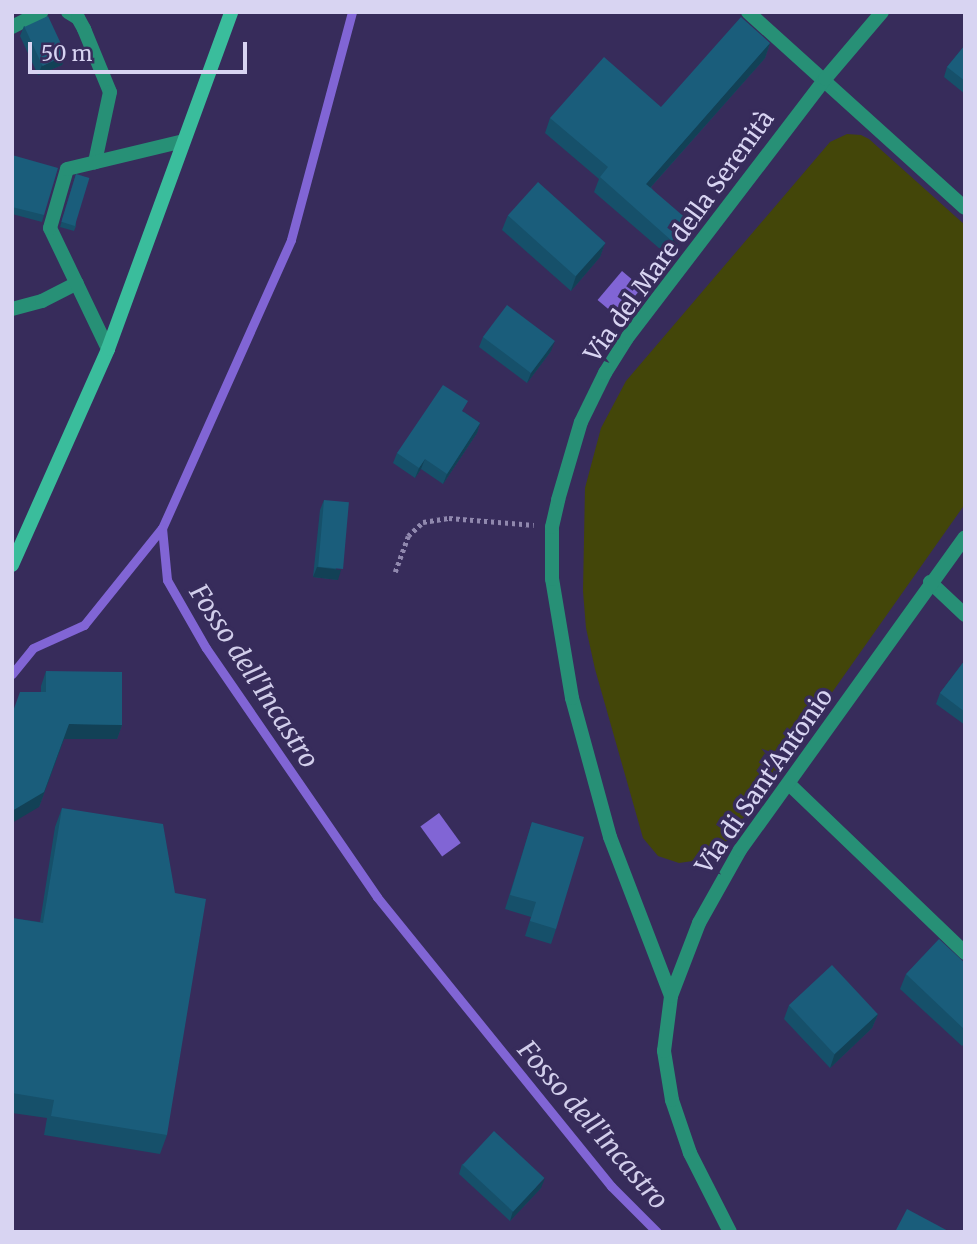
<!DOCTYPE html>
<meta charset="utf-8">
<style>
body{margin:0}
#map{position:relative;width:977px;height:1244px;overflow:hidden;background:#372c5b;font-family:Merriweather,serif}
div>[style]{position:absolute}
.green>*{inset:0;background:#434609}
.water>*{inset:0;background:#8165d5;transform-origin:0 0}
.stream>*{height:9px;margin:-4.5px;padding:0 4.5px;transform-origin:4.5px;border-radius:4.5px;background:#8165d5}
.path>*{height:4.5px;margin-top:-2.25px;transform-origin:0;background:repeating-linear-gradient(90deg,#9088ae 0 3.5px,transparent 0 7px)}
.service>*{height:14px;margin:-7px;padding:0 7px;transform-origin:7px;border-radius:7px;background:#279076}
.minor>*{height:14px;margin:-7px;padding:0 7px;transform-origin:7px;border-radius:7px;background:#279076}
.secondary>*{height:14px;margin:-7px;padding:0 7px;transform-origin:7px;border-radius:7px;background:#3abd9c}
.wall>*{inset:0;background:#16506a}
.shaded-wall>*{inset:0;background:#124156}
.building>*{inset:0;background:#1a5d7b;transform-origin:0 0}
span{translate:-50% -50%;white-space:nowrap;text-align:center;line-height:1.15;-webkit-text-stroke:7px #372c5b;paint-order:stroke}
.street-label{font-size:24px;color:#d8d4f2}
.water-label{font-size:26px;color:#d1cdea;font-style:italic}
.frame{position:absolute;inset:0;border:14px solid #d8d4f2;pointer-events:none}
.scale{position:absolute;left:28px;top:42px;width:219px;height:32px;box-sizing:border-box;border:4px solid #d8d4f2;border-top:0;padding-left:9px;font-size:21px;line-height:24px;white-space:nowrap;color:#d8d4f2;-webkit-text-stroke:5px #372c5b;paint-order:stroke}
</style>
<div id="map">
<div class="green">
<div style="clip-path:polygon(847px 134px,861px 135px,869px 139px,965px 225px,965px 504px,723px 847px,706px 859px,679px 863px,658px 856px,643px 838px,595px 669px,586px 628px,583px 591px,585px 488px,601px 428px,626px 381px,830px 142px)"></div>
</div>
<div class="water">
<div style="left:622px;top:271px;width:26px;height:38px;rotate:40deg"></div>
<div style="left:439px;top:813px;width:37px;height:23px;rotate:54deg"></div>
</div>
<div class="stream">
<div style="left:352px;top:12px;width:236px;rotate:105deg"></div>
<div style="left:291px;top:240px;width:316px;rotate:114.1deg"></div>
<div style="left:162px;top:528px;width:52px;rotate:84.5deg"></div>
<div style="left:167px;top:580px;width:78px;rotate:60.2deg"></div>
<div style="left:206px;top:648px;width:302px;rotate:55.5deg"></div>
<div style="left:377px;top:897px;width:372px;rotate:51deg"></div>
<div style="left:611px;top:1186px;width:65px;rotate:45deg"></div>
<div style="left:12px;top:674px;width:33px;rotate:-51deg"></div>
<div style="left:33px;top:648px;width:56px;rotate:-24.3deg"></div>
<div style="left:84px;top:625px;width:124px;rotate:-51.2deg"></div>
</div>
<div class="path">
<div style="left:395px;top:572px;width:38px;rotate:-70deg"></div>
<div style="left:408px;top:536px;width:21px;rotate:-43deg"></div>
<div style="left:423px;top:522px;width:26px;rotate:-9deg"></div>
<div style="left:449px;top:518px;width:85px;rotate:4.7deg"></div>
</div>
<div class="service">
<div style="left:68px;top:12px;width:12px;rotate:31deg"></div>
<div style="left:78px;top:18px;width:13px;rotate:61deg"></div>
<div style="left:84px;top:29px;width:68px;rotate:67.6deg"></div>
<div style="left:110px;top:92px;width:72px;rotate:102.1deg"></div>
<div style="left:12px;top:27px;width:33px;rotate:-27deg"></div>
<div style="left:12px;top:309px;width:31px;rotate:-15deg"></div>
<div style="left:42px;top:301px;width:39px;rotate:-27deg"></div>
<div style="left:108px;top:349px;width:134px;rotate:-115.6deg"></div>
<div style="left:50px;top:228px;width:61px;rotate:-73.9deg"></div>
<div style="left:67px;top:169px;width:120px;rotate:-13.5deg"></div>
</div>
<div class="minor">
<div style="left:748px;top:12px;width:292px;rotate:42.1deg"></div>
<div style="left:930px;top:582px;width:48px;rotate:43.3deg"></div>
<div style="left:789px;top:784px;width:244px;rotate:43.8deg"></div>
<div style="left:671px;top:996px;width:170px;rotate:-111deg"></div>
<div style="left:610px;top:837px;width:144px;rotate:-105.3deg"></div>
<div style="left:572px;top:698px;width:121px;rotate:-99.5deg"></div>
<div style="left:552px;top:579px;width:52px;rotate:-90deg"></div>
<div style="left:552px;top:527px;width:28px;rotate:-77deg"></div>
<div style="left:558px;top:500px;width:81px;rotate:-73.6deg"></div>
<div style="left:581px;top:422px;width:55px;rotate:-63.9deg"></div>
<div style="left:605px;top:373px;width:41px;rotate:-57.8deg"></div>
<div style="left:627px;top:338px;width:326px;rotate:-52.6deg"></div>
<div style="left:825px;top:79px;width:88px;rotate:-49.6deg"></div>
<div style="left:730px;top:1232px;width:89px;rotate:-116.9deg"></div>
<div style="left:690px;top:1153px;width:56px;rotate:-108.8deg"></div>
<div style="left:672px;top:1100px;width:50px;rotate:-99.3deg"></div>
<div style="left:664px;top:1051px;width:55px;rotate:-82.7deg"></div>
<div style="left:671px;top:996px;width:78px;rotate:-69deg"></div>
<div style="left:699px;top:923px;width:84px;rotate:-60.7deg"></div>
<div style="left:740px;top:850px;width:385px;rotate:-54.3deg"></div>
</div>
<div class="secondary">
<div style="left:12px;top:565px;width:236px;rotate:-66deg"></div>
<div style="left:108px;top:349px;width:359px;rotate:-69.9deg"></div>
</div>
<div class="wall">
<div style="clip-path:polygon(24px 26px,66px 55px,62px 65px,38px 75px,20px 36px)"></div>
<div style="clip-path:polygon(770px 43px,765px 58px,651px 187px,684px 236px,667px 255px,594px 192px,599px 179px,545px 133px,550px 118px,661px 107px)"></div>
<div style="clip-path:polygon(965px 45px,965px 94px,944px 77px,947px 67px)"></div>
<div style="clip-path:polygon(12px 155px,44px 215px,42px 222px,12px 214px)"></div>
<div style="clip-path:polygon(76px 174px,76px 226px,74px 231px,60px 227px)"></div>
<div style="clip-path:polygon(508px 215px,605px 243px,600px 257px,571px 291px,502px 230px)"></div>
<div style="clip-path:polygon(483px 337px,551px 351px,527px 383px,479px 347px)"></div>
<div style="clip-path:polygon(464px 412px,480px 423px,477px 433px,443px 484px,421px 469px,415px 478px,393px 463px,397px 453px)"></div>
<div style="clip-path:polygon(324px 500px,338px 580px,313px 577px,320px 510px)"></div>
<div style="clip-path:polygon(965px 660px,965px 725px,936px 704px,940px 693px)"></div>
<div style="clip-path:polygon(46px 671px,122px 725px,117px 739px,64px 739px,39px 807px,41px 686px)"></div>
<div style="clip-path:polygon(62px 808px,167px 1135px,160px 1154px,44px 1135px,47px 1118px,12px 1113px,12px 918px,40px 922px,55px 827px)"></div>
<div style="clip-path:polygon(532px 822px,556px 929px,551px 944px,525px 936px,531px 917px,505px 909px)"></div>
<div style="clip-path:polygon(965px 963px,965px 1043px,962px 1046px,900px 989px,906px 974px)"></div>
<div style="clip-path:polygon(789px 1005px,878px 1014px,872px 1028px,830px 1068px,784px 1019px)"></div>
<div style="clip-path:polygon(462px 1164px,541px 1188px,510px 1221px,459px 1174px)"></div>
</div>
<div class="shaded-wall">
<div style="clip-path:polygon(770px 43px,765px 58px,641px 198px,646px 184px)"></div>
<div style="clip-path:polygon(66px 55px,62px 65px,38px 75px,42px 65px)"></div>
<div style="clip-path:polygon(689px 221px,684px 236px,667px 255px,672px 241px)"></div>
<div style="clip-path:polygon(605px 243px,600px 257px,571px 291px,576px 276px)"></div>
<div style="clip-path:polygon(555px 341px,551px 351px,527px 383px,531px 373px)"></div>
<div style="clip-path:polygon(480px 423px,477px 433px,443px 484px,447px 474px)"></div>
<div style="clip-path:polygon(425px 459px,421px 469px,415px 478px,419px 468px)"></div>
<div style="clip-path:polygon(317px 567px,341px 570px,338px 580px,313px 577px)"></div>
<div style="clip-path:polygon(69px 724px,122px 725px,117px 739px,64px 739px,39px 807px,12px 823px,12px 811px)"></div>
<div style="clip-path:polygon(878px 1014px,872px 1028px,830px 1068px,835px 1053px)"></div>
<div style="clip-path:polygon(545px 1178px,541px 1188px,510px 1221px,513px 1211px)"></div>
</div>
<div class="building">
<div style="left:48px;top:16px;width:43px;height:26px;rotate:65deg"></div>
<div style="clip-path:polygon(741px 17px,770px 43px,646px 184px,689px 221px,672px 241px,600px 177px,608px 167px,550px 118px,604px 57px,661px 107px)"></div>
<div style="clip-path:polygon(965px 45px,965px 81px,947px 67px)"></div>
<div style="clip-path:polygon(12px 155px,58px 168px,44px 215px,12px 207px)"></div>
<div style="left:76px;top:174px;width:14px;height:50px;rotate:17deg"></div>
<div style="left:538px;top:182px;width:91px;height:45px;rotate:42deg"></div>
<div style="left:507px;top:305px;width:60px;height:40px;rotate:37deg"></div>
<div style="clip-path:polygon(443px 385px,468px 401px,462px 411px,480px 423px,447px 474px,425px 459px,419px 468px,397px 453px)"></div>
<div style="left:324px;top:500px;width:25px;height:67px;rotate:5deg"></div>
<div style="clip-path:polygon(965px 660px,965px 712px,940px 693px)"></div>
<div style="clip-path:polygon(46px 671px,122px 672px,122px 725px,69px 724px,44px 792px,12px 811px,12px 714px,20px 692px,46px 692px)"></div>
<div style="clip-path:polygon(62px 808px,163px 824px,175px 893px,206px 899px,167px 1135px,51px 1116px,54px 1100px,12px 1093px,12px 918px,43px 923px)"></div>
<div style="clip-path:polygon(532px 822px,584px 837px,556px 929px,530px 921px,536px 902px,510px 895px)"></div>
<div style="clip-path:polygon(939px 939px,965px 963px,965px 1030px,906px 974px)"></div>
<div style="left:832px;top:965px;width:67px;height:59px;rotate:47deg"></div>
<div style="left:494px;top:1131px;width:69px;height:46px;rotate:43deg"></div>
<div style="clip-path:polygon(907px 1209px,950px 1232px,895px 1232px)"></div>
</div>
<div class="street-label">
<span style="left:679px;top:236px;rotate:-54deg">Via del Mare della Serenità</span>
<span style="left:764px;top:781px;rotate:-55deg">Via di Sant'Antonio</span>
</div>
<div class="water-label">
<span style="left:254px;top:676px;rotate:57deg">Fosso dell'Incastro</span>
<span style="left:593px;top:1125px;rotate:49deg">Fosso dell'Incastro</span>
</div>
<div class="frame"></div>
<div class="scale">50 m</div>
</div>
